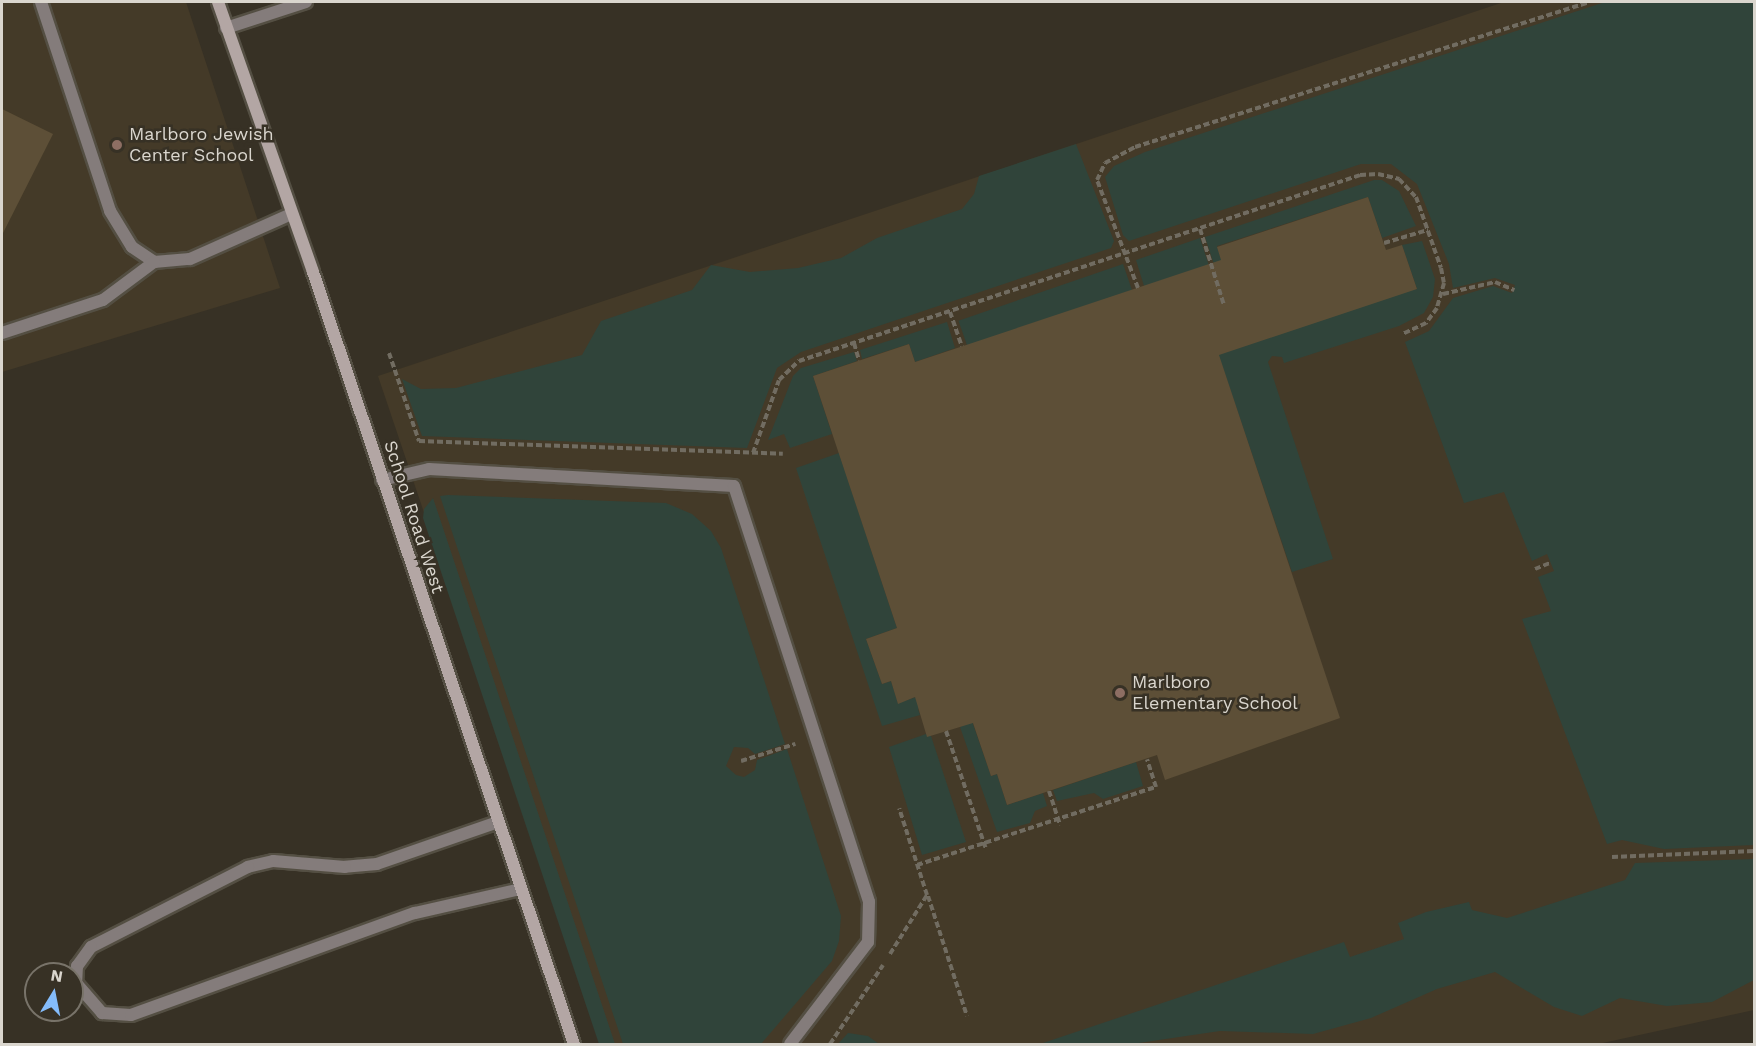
<!DOCTYPE html>
<style>
body{margin:0}
#map{position:relative;width:1756px;height:1046px;overflow:hidden;background:#373125;font-family:"Work Sans",sans-serif}
div>[style]{position:absolute}
.built>*{inset:0;background:#443a28}
.green>*{inset:0;background:#30443a;transform-origin:0 0}
.building>*{inset:0;background:#5d4f37}
.path>*{height:4px;margin-top:-2px;transform-origin:0;background:repeating-linear-gradient(90deg,#716c61 0 6px,transparent 0 9px)}
.roads{filter:drop-shadow(2px 0 #544f43) drop-shadow(-2px 0 #544f43) drop-shadow(0 2px #544f43) drop-shadow(0 -2px #544f43)}
.lane>*{height:12px;margin:-6px;padding:0 6px;transform-origin:6px;border-radius:6px;background:#847c7b}
.street>*{height:12px;margin:-6px;padding:0 6px;transform-origin:6px;border-radius:6px;background:#847c7b}
.secondary>*{height:12px;margin:-6px;padding:0 6px;transform-origin:6px;border-radius:6px;background:#b3a6a4}
.dots>*{width:16px;height:16px;translate:-50% -50%;box-sizing:border-box;border:3px solid #373125;border-radius:50%}
span{translate:-50% -50%;white-space:nowrap;text-align:center;line-height:1.15;-webkit-text-stroke:5px #373125;paint-order:stroke}
.poi-label{font-size:18px;color:#dad6ce}
.left{translate:0 -50%;text-align:left}
.street-label{font-size:18px;color:#dad6ce}
.frame{position:absolute;inset:0;border:3px solid #dad6ce;pointer-events:none}
.north{position:absolute;left:24px;top:962px;width:60px;height:60px;box-sizing:border-box;background:#373125;border:2px solid #787369;border-radius:50%;rotate:10deg;font-size:16px;font-weight:700;line-height:24px;text-align:center;color:#dad6ce}
.north::after{content:'';display:block;margin:auto;width:21px;height:27px;background:#84bcfb;clip-path:polygon(50% 0,100% 100%,50% 72%,0 100%)}
</style>
<div id="map">
<div class="built">
<div style="clip-path:polygon(2px 2px,186px 2px,280px 288px,2px 372px)"></div>
<div style="clip-path:polygon(1504px 2px,1754px 2px,1754px 1010px,1598px 1044px,603px 1044px,378px 376px)"></div>
</div>
<div class="green">
<div style="clip-path:polygon(1605px 2px,1754px 2px,1754px 845px,1664px 849px,1622px 840px,1607px 844px,1522px 619px,1551px 611px,1538px 577px,1554px 571px,1547px 554px,1532px 561px,1504px 492px,1464px 503px,1405px 342px,1429px 331px,1453px 298px,1493px 286px,1512px 293px,1515px 285px,1495px 278px,1453px 288px,1449px 264px,1417px 184px,1391px 164px,1361px 164px,1129px 241px,1123px 235px,1105px 177px,1114px 166px,1145px 152px)"></div>
<div style="clip-path:polygon(1076px 144px,1114px 241px,1111px 248px,801px 352px,777px 368px,747px 448px,422px 436px,402px 379px,421px 389px,456px 388px,582px 355px,601px 321px,692px 290px,711px 265px,750px 272px,798px 268px,841px 258px,877px 238px,962px 209px,974px 194px,979px 176px)"></div>
<div style="clip-path:polygon(1374px 180px,1382px 180px,1399px 191px,1416px 226px,1382px 238px,1368px 197px,1217px 246px,1232px 293px,1224px 295px,1205px 237px)"></div>
<div style="clip-path:polygon(1200px 238px,1222px 306px,1144px 286px,1136px 260px)"></div>
<div style="clip-path:polygon(1422px 241px,1435px 279px,1433px 297px,1424px 313px,1399px 326px,1284px 363px,1282px 357px,1272px 356px,1268px 362px,1333px 559px,1292px 572px,1209px 327px,1417px 289px,1402px 245px)"></div>
<div style="left:1123px;top:264px;width:28px;height:174px;rotate:71deg"></div>
<div style="clip-path:polygon(947px 322px,955px 348px,915px 362px,909px 344px,862px 359px,860px 350px)"></div>
<div style="clip-path:polygon(854px 352px,857px 361px,813px 376px,832px 434px,790px 448px,784px 434px,768px 440px,793px 376px,801px 368px)"></div>
<div style="clip-path:polygon(839px 453px,897px 628px,866px 639px,882px 684px,891px 681px,898px 703px,919px 696px,922px 707px,918px 709px,920px 715px,882px 726px,796px 468px)"></div>
<div style="clip-path:polygon(448px 495px,666px 503px,692px 514px,711px 531px,721px 548px,785px 744px,755px 754px,748px 748px,734px 747px,726px 766px,736px 775px,744px 777px,755px 770px,757px 760px,787px 749px,841px 916px,839px 941px,832px 961px,761px 1044px,623px 1044px,440px 496px)"></div>
<div style="clip-path:polygon(433px 498px,615px 1044px,599px 1044px,423px 518px,424px 509px)"></div>
<div style="clip-path:polygon(972px 721px,991px 776px,997px 774px,1007px 805px,1043px 793px,1047px 806px,1035px 811px,1030px 823px,997px 832px,960px 727px)"></div>
<div style="clip-path:polygon(926px 734px,931px 736px,966px 842px,922px 855px,889px 747px)"></div>
<div style="clip-path:polygon(1136px 762px,1143px 786px,1103px 799px,1094px 793px,1057px 801px,1053px 790px)"></div>
<div style="clip-path:polygon(1754px 859px,1754px 980px,1712px 1002px,1667px 1006px,1620px 998px,1582px 1016px,1554px 1007px,1495px 972px,1437px 989px,1371px 1018px,1313px 1034px,1220px 1031px,1132px 1044px,1040px 1044px,1344px 942px,1350px 957px,1404px 939px,1398px 923px,1426px 912px,1469px 902px,1472px 910px,1507px 918px,1625px 880px,1635px 863px)"></div>
<div style="clip-path:polygon(848px 1033px,868px 1036px,879px 1044px,838px 1044px)"></div>
</div>
<div class="building">
<div style="clip-path:polygon(2px 109px,53px 134px,2px 235px)"></div>
<div style="clip-path:polygon(1368px 197px,1386px 250px,1402px 245px,1417px 289px,1219px 355px,1340px 718px,1165px 780px,1157px 755px,1007px 805px,997px 774px,991px 776px,973px 723px,927px 737px,915px 697px,898px 704px,891px 681px,882px 684px,866px 639px,897px 628px,813px 376px,909px 344px,915px 362px,1221px 260px,1217px 247px)"></div>
</div>
<div class="path">
<div style="left:1200px;top:229px;width:80px;rotate:72.5deg"></div>
<div style="left:1384px;top:243px;width:46px;rotate:-16.5deg"></div>
<div style="left:1138px;top:288px;width:116px;rotate:-110.8deg"></div>
<div style="left:1097px;top:180px;width:19px;rotate:-65deg"></div>
<div style="left:1105px;top:163px;width:34px;rotate:-28deg"></div>
<div style="left:1135px;top:147px;width:477px;rotate:-17.7deg"></div>
<div style="left:1443px;top:294px;width:53px;rotate:-13deg"></div>
<div style="left:1495px;top:282px;width:21px;rotate:23deg"></div>
<div style="left:950px;top:312px;width:36px;rotate:71deg"></div>
<div style="left:854px;top:343px;width:18px;rotate:74deg"></div>
<div style="left:389px;top:353px;width:93px;rotate:71.2deg"></div>
<div style="left:419px;top:441px;width:364px;rotate:2deg"></div>
<div style="left:753px;top:453px;width:77px;rotate:-70.4deg"></div>
<div style="left:779px;top:380px;width:28px;rotate:-44deg"></div>
<div style="left:799px;top:361px;width:591px;rotate:-18.34deg"></div>
<div style="left:1360px;top:175px;width:18px;rotate:-3deg"></div>
<div style="left:1378px;top:174px;width:22px;rotate:13deg"></div>
<div style="left:1399px;top:179px;width:25px;rotate:47deg"></div>
<div style="left:1416px;top:197px;width:75px;rotate:70.6deg"></div>
<div style="left:1441px;top:268px;width:15px;rotate:79deg"></div>
<div style="left:1444px;top:283px;width:26px;rotate:106deg"></div>
<div style="left:1437px;top:308px;width:19px;rotate:126deg"></div>
<div style="left:1426px;top:323px;width:26px;rotate:155deg"></div>
<div style="left:1535px;top:569px;width:16px;rotate:-22deg"></div>
<div style="left:946px;top:731px;width:125px;rotate:71.3deg"></div>
<div style="left:741px;top:761px;width:57px;rotate:-17.5deg"></div>
<div style="left:1049px;top:791px;width:36px;rotate:72deg"></div>
<div style="left:1612px;top:857px;width:142px;rotate:-2.4deg"></div>
<div style="left:917px;top:865px;width:251px;rotate:-18.1deg"></div>
<div style="left:1156px;top:787px;width:29px;rotate:-108deg"></div>
<div style="left:928px;top:896px;width:126px;rotate:72deg"></div>
<div style="left:890px;top:954px;width:70px;rotate:-57.9deg"></div>
<div style="left:927px;top:895px;width:91px;rotate:-107.8deg"></div>
<div style="left:830px;top:1044px;width:95px;rotate:-56.1deg"></div>
</div>
<div class="roads">
<div class="lane">
<div style="left:41px;top:2px;width:220px;rotate:71.7deg"></div>
<div style="left:110px;top:211px;width:42px;rotate:58.6deg"></div>
<div style="left:132px;top:247px;width:27px;rotate:34deg"></div>
<div style="left:154px;top:262px;width:36px;rotate:-5deg"></div>
<div style="left:190px;top:259px;width:111px;rotate:-24deg"></div>
<div style="left:2px;top:333px;width:106px;rotate:-18.1deg"></div>
<div style="left:103px;top:300px;width:64px;rotate:-36.7deg"></div>
<div style="left:382px;top:480px;width:48px;rotate:-13.2deg"></div>
<div style="left:429px;top:469px;width:305px;rotate:3.2deg"></div>
<div style="left:734px;top:486px;width:437px;rotate:72deg"></div>
<div style="left:869px;top:902px;width:40px;rotate:91.4deg"></div>
<div style="left:868px;top:942px;width:128px;rotate:127.4deg"></div>
<div style="left:498px;top:822px;width:128px;rotate:160.9deg"></div>
<div style="left:377px;top:864px;width:32px;rotate:175deg"></div>
<div style="left:345px;top:867px;width:72px;rotate:-175.2deg"></div>
<div style="left:273px;top:861px;width:26px;rotate:167deg"></div>
<div style="left:248px;top:867px;width:176px;rotate:153deg"></div>
<div style="left:91px;top:947px;width:24px;rotate:126deg"></div>
<div style="left:77px;top:966px;width:17px;rotate:93deg"></div>
<div style="left:76px;top:983px;width:40px;rotate:49deg"></div>
<div style="left:102px;top:1013px;width:29px;rotate:4deg"></div>
<div style="left:131px;top:1015px;width:302px;rotate:-19.8deg"></div>
<div style="left:415px;top:913px;width:109px;rotate:-12.8deg"></div>
</div>
<div class="street">
<div style="left:226px;top:28px;width:84px;rotate:-18deg"></div>
</div>
<div class="secondary">
<div style="left:218px;top:2px;width:286px;rotate:70.6deg"></div>
<div style="left:313px;top:272px;width:815px;rotate:71.32deg"></div>
</div>
</div>
<div class="dots">
<div style="left:117px;top:145px;background:#8d6e63"></div>
<div style="left:1120px;top:693px;background:#8d6e63"></div>
</div>
<div class="poi-label">
<span class="left" style="left:129px;top:145px">Marlboro Jewish<br>Center School</span>
<span class="left" style="left:1132px;top:693px">Marlboro<br>Elementary School</span>
</div>
<div class="street-label">
<span style="left:414px;top:517px;rotate:72deg">School Road West</span>
</div>
<div class="frame"></div>
<div class="north">N</div>
</div>
